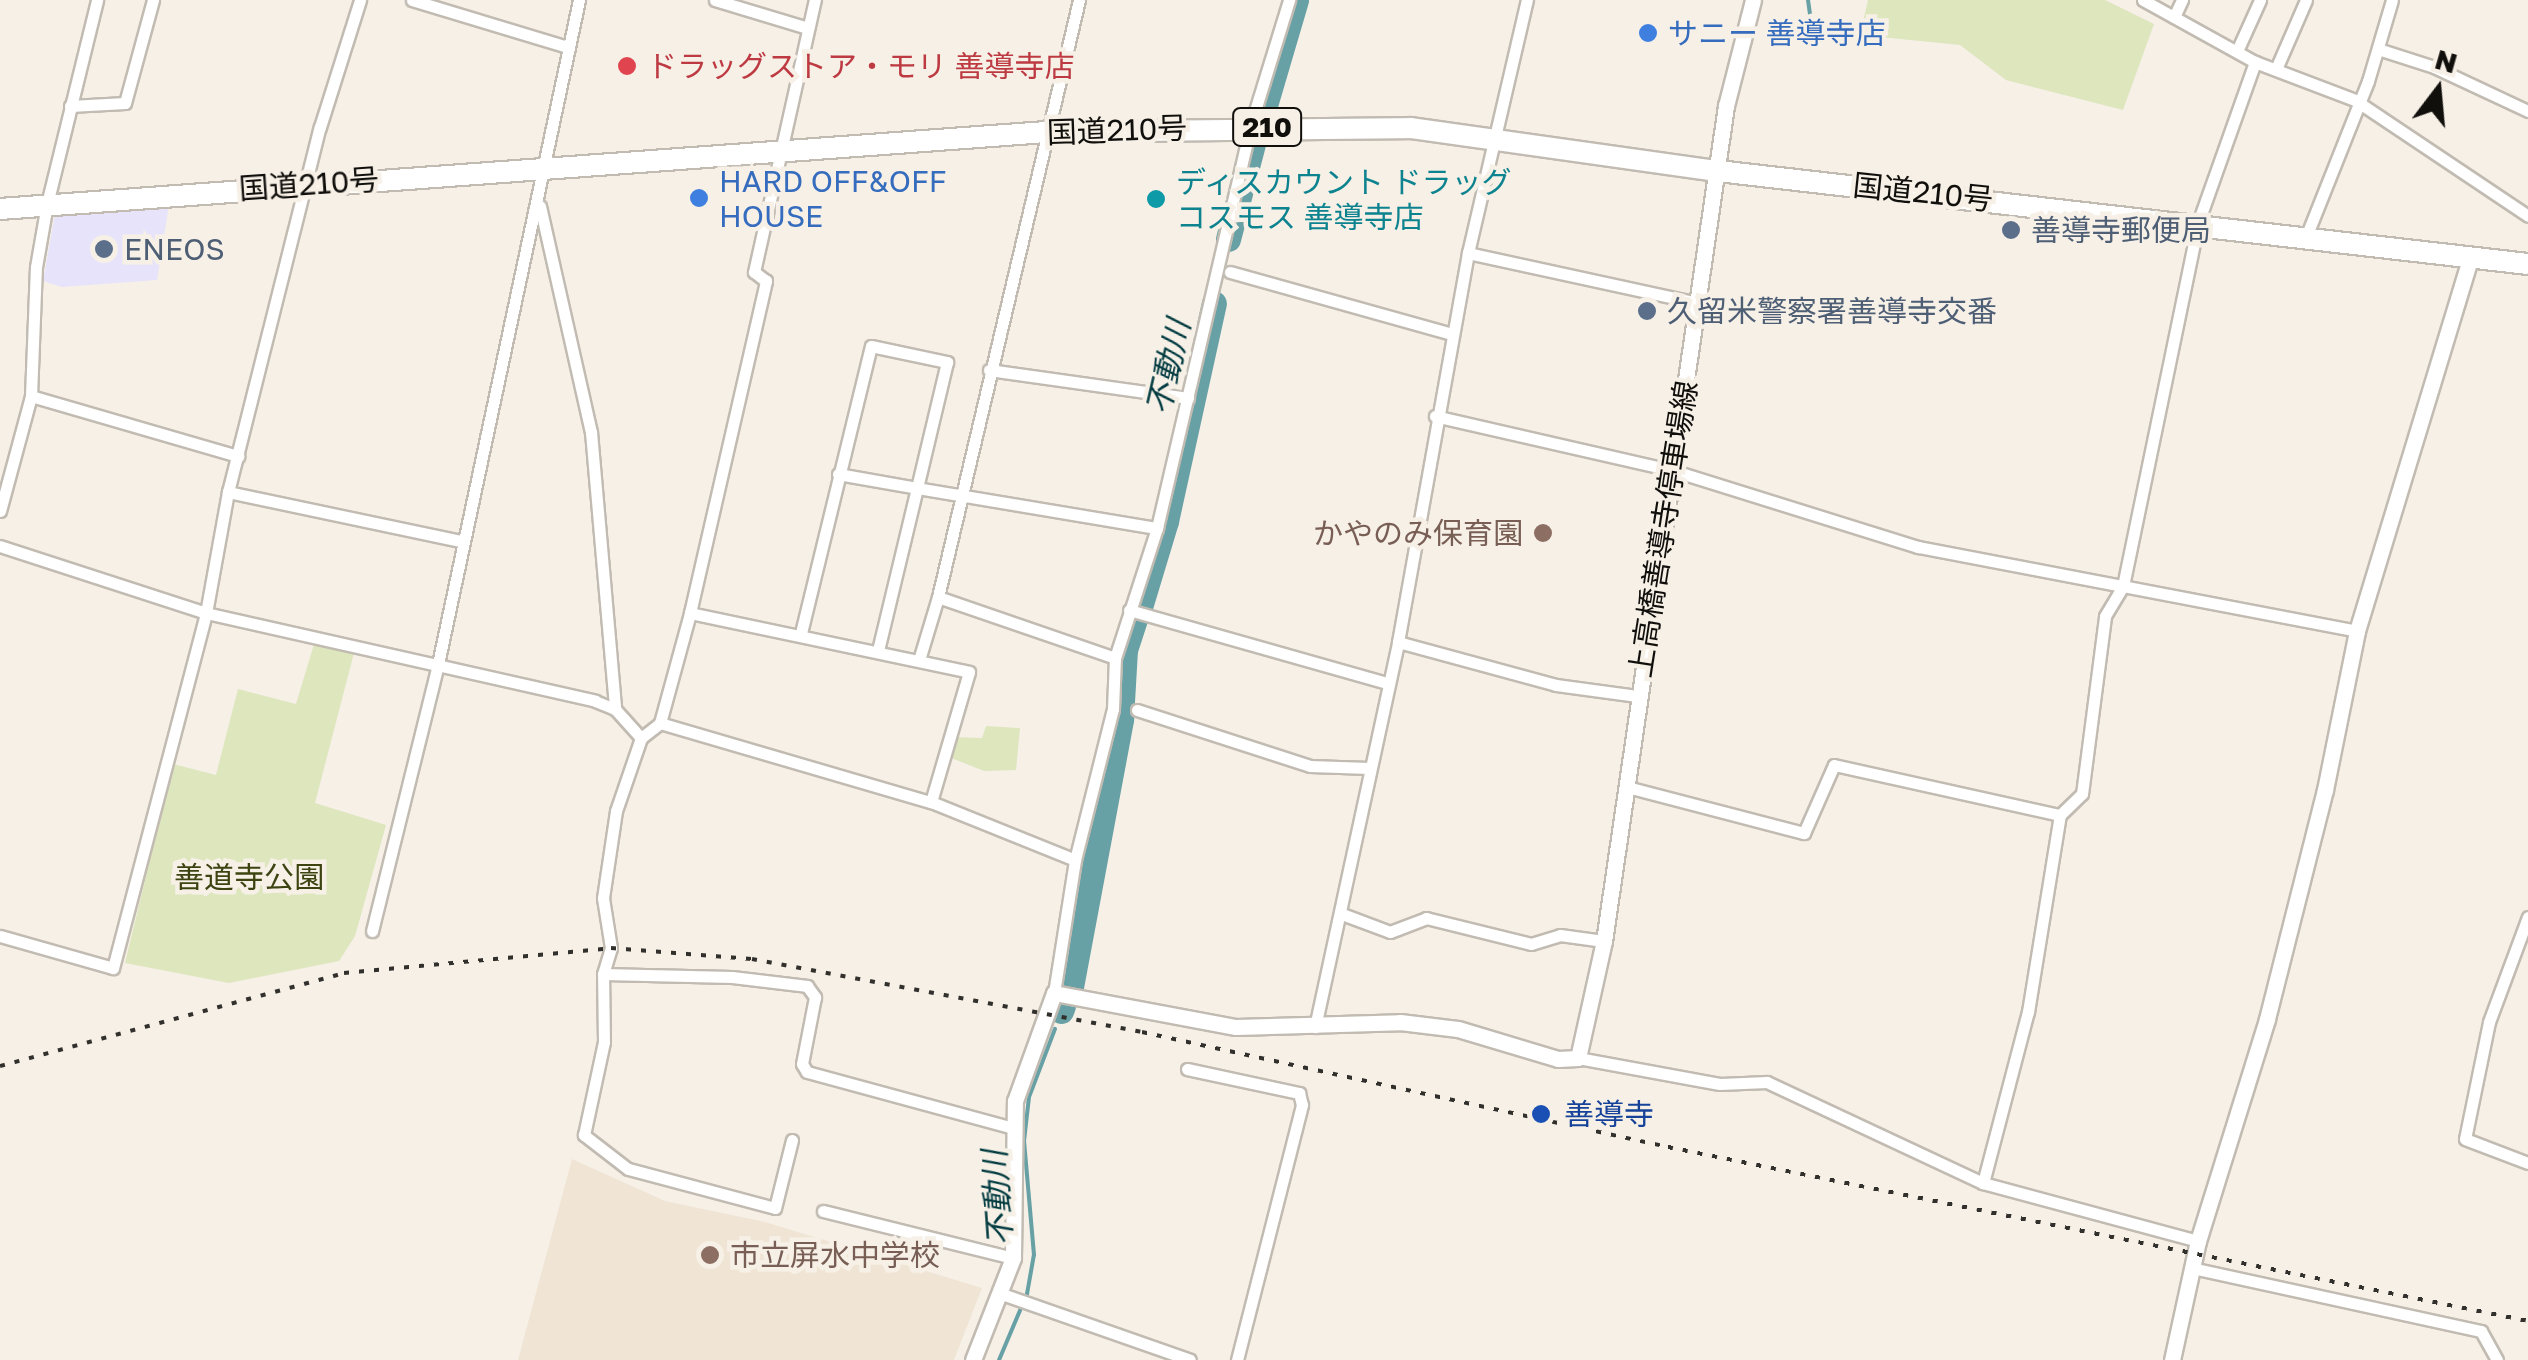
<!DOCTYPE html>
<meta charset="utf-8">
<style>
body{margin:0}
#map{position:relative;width:2528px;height:1360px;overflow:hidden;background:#f6f0e7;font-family:"Golos Text","Noto Sans JP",sans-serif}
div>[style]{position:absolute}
.commercial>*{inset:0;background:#e7e3fa}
.built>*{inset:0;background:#f0e5d5}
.green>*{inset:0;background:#dde6bd}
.stream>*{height:4px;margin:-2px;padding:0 2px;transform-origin:2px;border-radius:2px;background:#67a0a5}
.river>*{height:25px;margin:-12.5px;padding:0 12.5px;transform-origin:12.5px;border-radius:12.5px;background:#67a0a5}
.roads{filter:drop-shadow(2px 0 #c1bbb2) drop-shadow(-2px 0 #c1bbb2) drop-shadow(0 2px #c1bbb2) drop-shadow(0 -2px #c1bbb2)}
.street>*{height:11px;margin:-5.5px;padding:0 5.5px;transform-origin:5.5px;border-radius:5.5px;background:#fff}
.secondary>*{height:15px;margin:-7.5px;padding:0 7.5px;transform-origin:7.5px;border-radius:7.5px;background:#fff}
.highway>*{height:20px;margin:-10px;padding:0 10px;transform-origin:10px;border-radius:10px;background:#fff}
.rail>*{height:4px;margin-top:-2px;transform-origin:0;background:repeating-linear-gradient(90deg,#32302c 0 5px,transparent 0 15px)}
.dots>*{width:28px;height:28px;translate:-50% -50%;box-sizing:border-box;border:5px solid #f6f0e7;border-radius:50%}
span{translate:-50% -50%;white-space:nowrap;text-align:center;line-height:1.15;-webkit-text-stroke:9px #f6f0e7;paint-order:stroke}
.shield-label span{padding:2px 8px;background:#f6f0e7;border:2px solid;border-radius:8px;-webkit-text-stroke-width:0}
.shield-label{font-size:28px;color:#110f0c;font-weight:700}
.shop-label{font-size:30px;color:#366cbe}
.left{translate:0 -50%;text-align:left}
.health-label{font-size:30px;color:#be3a42}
.street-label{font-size:30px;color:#110f0c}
.culture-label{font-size:30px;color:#0d838f}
.service-label{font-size:30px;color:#4e5e75}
.education-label{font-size:30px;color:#785e54}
.right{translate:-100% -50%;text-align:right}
.park-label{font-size:30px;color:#3d4412}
.transit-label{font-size:30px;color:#164399}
.water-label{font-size:32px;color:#003a3f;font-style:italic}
.north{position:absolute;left:2388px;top:40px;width:100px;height:100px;-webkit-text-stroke:8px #f6f0e7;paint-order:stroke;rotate:16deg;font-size:28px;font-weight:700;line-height:40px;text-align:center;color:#110f0c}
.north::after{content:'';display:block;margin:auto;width:35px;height:45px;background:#110f0c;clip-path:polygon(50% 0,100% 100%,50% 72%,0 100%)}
</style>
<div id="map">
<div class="commercial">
<div style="clip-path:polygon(169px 205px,157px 280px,62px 287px,43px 281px,55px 214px)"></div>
</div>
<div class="built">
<div style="clip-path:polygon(572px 1159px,665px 1201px,765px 1222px,982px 1288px,954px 1360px,518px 1360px)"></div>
</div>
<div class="green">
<div style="clip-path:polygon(1868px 0,2105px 0,2154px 24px,2123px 110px,2006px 80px,1960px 45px,1860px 35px)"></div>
<div style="clip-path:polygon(315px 641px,355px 649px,315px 803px,386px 825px,355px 936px,339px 961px,229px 983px,125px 963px,173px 764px,216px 775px,238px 689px,296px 704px)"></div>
<div style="clip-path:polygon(986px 726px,1020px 728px,1016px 770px,984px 771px,944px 755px,950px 737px,982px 738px)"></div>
</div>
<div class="stream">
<div style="left:1808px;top:0;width:15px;rotate:82deg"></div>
<div style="left:999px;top:1360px;width:72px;rotate:-67deg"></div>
<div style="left:1027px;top:1294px;width:40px;rotate:-80deg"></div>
<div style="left:1034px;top:1255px;width:114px;rotate:-95deg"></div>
<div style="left:1024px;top:1141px;width:44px;rotate:-83.5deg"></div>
<div style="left:1029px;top:1097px;width:73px;rotate:-69.1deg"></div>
</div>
<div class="river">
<div style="left:1261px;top:119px;width:124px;rotate:-73.6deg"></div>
<div style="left:1228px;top:239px;width:98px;rotate:-75.3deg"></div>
<div style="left:1141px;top:604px;width:87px;rotate:-73.2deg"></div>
<div style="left:1166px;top:521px;width:223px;rotate:-77.6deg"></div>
<div style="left:1071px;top:987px;width:273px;rotate:-79.4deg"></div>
<div style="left:1121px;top:719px;width:69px;rotate:-86.7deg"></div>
<div style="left:1125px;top:650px;width:35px;rotate:-72deg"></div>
<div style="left:1061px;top:1011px;width:5px;rotate:-68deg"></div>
</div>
<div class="roads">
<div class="street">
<div style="left:412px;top:0;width:163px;rotate:16.8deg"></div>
<div style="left:715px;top:0;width:97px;rotate:16.8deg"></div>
<div style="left:2143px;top:0;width:128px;rotate:29deg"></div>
<div style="left:2255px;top:62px;width:107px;rotate:20.8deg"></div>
<div style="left:2355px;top:100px;width:208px;rotate:33.8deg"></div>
<div style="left:2174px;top:17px;width:19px;rotate:-65deg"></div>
<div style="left:2378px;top:49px;width:59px;rotate:17.8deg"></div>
<div style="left:2434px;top:67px;width:104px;rotate:25.1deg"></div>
<div style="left:2237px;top:51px;width:56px;rotate:-65.7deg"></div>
<div style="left:2276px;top:69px;width:75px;rotate:-66.5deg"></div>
<div style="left:70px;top:106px;width:55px;rotate:-3.1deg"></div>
<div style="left:125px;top:103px;width:107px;rotate:-74.8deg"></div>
<div style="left:540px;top:206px;width:232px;rotate:77.3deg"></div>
<div style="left:591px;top:432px;width:278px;rotate:85deg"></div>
<div style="left:2306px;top:237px;width:168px;rotate:-68.3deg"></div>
<div style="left:2368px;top:81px;width:84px;rotate:-73.5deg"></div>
<div style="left:1468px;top:253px;width:235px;rotate:12.3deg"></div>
<div style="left:1230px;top:272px;width:230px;rotate:15.6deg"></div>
<div style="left:989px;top:370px;width:201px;rotate:8deg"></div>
<div style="left:31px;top:396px;width:216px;rotate:16.2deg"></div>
<div style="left:1435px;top:416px;width:242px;rotate:12.9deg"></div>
<div style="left:1671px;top:470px;width:259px;rotate:17.3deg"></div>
<div style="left:1918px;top:547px;width:447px;rotate:10.8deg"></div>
<div style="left:838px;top:474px;width:80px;rotate:10deg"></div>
<div style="left:917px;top:488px;width:168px;rotate:103.5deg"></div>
<div style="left:228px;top:492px;width:237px;rotate:11.9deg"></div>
<div style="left:0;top:511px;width:119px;rotate:-74.9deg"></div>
<div style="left:31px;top:396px;width:129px;rotate:-87.8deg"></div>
<div style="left:36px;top:267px;width:64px;rotate:-80.1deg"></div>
<div style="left:47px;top:204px;width:210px;rotate:-76.2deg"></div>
<div style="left:0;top:546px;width:217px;rotate:18deg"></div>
<div style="left:206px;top:613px;width:399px;rotate:12.7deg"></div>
<div style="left:595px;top:701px;width:22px;rotate:22deg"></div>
<div style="left:615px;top:709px;width:39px;rotate:48deg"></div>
<div style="left:938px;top:597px;width:613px;rotate:-76.71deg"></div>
<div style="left:1129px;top:610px;width:268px;rotate:15.8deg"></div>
<div style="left:690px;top:613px;width:285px;rotate:11.9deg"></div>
<div style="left:969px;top:672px;width:135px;rotate:106.3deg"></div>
<div style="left:801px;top:633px;width:295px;rotate:-76.3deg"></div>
<div style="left:871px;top:346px;width:78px;rotate:11.9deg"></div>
<div style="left:947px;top:362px;width:130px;rotate:103.4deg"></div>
<div style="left:917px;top:488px;width:243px;rotate:9.5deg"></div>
<div style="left:1398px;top:642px;width:164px;rotate:15.2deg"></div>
<div style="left:1556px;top:685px;width:82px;rotate:7.7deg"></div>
<div style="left:919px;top:660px;width:66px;rotate:-73.2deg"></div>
<div style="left:938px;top:597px;width:187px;rotate:19deg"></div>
<div style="left:1137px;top:710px;width:182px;rotate:17.9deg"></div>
<div style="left:1310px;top:766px;width:59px;rotate:1.9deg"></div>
<div style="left:660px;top:723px;width:282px;rotate:16.3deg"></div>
<div style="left:931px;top:802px;width:155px;rotate:21.9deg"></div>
<div style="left:1627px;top:787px;width:183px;rotate:14.6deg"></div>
<div style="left:1804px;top:833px;width:74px;rotate:-66.2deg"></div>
<div style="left:1834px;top:765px;width:231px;rotate:12.5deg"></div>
<div style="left:1342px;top:914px;width:51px;rotate:20.6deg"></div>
<div style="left:1390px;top:932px;width:39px;rotate:-21deg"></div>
<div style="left:1426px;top:918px;width:108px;rotate:13.9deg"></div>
<div style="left:1531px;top:944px;width:30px;rotate:-17deg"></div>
<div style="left:1560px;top:935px;width:44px;rotate:7.8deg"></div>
<div style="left:2528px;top:917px;width:112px;rotate:110.4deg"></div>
<div style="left:2489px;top:1022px;width:119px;rotate:101.6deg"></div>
<div style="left:2465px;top:1139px;width:67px;rotate:20.9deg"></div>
<div style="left:372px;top:931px;width:275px;rotate:-76.1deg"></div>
<div style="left:438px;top:664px;width:679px;rotate:-78.01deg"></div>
<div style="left:0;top:936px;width:117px;rotate:15.8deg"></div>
<div style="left:113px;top:968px;width:367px;rotate:-75.3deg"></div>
<div style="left:206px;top:613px;width:123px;rotate:-79.7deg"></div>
<div style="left:228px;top:492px;width:376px;rotate:-75.9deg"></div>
<div style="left:320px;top:127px;width:133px;rotate:-72.5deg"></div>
<div style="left:603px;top:974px;width:129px;rotate:1.3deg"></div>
<div style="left:732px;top:977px;width:76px;rotate:6.8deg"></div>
<div style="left:807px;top:986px;width:14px;rotate:54deg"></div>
<div style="left:815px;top:997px;width:68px;rotate:101deg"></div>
<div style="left:802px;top:1064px;width:9px;rotate:58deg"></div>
<div style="left:807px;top:1072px;width:213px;rotate:15.2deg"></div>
<div style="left:1054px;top:993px;width:135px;rotate:-81deg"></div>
<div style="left:1075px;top:860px;width:156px;rotate:-75.9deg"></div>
<div style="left:1113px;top:709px;width:51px;rotate:-87.8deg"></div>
<div style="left:1115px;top:658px;width:137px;rotate:-72.1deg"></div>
<div style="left:1157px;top:528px;width:412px;rotate:-76.9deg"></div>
<div style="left:1250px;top:127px;width:133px;rotate:-72.9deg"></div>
<div style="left:1315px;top:1027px;width:394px;rotate:-77.8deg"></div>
<div style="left:1398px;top:642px;width:395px;rotate:-79.8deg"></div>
<div style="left:1468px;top:253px;width:260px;rotate:-76.9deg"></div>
<div style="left:1578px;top:1058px;width:144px;rotate:10.4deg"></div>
<div style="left:1720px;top:1084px;width:47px;rotate:-2.4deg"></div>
<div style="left:1767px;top:1082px;width:238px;rotate:25.1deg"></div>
<div style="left:1983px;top:1183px;width:223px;rotate:15.1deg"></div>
<div style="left:1187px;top:1069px;width:115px;rotate:12.1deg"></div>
<div style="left:1299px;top:1093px;width:12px;rotate:76deg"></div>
<div style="left:1302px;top:1105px;width:263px;rotate:104.3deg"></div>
<div style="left:792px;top:1140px;width:70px;rotate:104deg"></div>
<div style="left:775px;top:1208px;width:152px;rotate:-165.1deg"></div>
<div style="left:628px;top:1169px;width:56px;rotate:-142.3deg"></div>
<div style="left:584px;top:1135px;width:95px;rotate:-77.9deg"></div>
<div style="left:604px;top:1042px;width:68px;rotate:-90.8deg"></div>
<div style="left:603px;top:974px;width:27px;rotate:-73deg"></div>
<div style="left:611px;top:948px;width:51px;rotate:-99.1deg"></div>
<div style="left:603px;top:898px;width:88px;rotate:-81.5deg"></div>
<div style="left:616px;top:811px;width:77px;rotate:-71.1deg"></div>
<div style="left:641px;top:738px;width:24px;rotate:-38deg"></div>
<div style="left:660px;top:723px;width:114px;rotate:-74.7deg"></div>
<div style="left:690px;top:613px;width:341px;rotate:-77.1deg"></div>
<div style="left:766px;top:281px;width:15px;rotate:-143deg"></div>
<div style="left:754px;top:272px;width:279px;rotate:-77.4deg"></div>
<div style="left:1983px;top:1183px;width:177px;rotate:-75.3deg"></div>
<div style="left:2028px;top:1012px;width:200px;rotate:-80.8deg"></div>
<div style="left:2060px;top:815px;width:30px;rotate:-44deg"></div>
<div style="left:2082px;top:794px;width:179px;rotate:-82.6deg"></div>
<div style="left:2105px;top:616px;width:35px;rotate:-59deg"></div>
<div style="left:2123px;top:586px;width:371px;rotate:-78.3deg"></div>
<div style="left:2198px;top:223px;width:171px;rotate:-70.5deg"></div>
<div style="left:823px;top:1211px;width:196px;rotate:13.9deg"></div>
<div style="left:2192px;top:1268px;width:296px;rotate:12.3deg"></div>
<div style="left:2481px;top:1331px;width:33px;rotate:61deg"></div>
<div style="left:1002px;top:1294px;width:199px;rotate:19.3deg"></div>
</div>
<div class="secondary">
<div style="left:973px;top:1360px;width:110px;rotate:-68.6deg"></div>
<div style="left:1013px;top:1258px;width:157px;rotate:-89.3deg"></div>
<div style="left:1015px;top:1101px;width:115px;rotate:-70.1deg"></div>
<div style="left:1054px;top:993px;width:185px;rotate:10.6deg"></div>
<div style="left:1236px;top:1027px;width:164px;rotate:-1.7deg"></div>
<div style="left:1400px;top:1022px;width:58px;rotate:6.9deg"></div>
<div style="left:1458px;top:1029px;width:104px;rotate:16.7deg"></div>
<div style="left:1558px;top:1059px;width:20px;rotate:-3deg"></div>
<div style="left:1578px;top:1058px;width:120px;rotate:-77.5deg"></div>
<div style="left:1604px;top:941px;width:844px;rotate:-81.69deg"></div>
<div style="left:1726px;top:106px;width:109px;rotate:-75.7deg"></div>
<div style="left:2172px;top:1360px;width:122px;rotate:-77.7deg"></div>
<div style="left:2198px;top:1241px;width:232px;rotate:-72.7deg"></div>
<div style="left:2267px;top:1019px;width:236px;rotate:-75.8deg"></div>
<div style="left:2325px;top:790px;width:162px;rotate:-78.6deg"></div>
<div style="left:2357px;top:631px;width:392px;rotate:-73.1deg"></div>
</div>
<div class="highway">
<div style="left:0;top:209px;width:1049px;rotate:-4.21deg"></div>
<div style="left:1046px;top:132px;width:365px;rotate:-0.6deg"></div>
<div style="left:1411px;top:128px;width:310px;rotate:8deg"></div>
<div style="left:1718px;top:171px;width:815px;rotate:6.55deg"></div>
</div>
</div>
<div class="rail">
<div style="left:0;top:1066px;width:356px;rotate:-15.1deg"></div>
<div style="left:344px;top:973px;width:268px;rotate:-5.3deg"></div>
<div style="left:611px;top:948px;width:141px;rotate:4.5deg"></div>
<div style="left:752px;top:959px;width:397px;rotate:10.6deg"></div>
<div style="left:1142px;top:1032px;width:538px;rotate:12.33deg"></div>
<div style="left:1668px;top:1147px;width:877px;rotate:11.44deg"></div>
</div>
<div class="dots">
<div style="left:1648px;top:33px;background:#3f7fe0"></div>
<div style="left:627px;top:66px;background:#e0444e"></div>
<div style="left:699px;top:198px;background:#3f7fe0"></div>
<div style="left:1156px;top:199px;background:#0f9aa8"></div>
<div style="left:2011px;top:230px;background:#5c6f8a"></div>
<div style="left:104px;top:249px;background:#5c6f8a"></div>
<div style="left:1647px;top:311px;background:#5c6f8a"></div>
<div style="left:1543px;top:533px;background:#8d6e63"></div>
<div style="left:1541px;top:1114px;background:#1a4fb4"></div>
<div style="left:710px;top:1255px;background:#8d6e63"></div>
</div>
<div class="shield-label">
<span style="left:1267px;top:127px">210</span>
</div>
<div class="shop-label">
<span class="left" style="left:1668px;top:33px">サニー 善導寺店</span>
<span class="left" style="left:719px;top:198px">HARD OFF&amp;OFF<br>HOUSE</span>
</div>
<div class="health-label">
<span class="left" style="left:647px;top:66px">ドラッグストア・モリ 善導寺店</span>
</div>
<div class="street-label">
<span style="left:1117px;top:130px;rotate:-2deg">国道210号</span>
<span style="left:309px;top:184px;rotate:-4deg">国道210号</span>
<span style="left:1923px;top:192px;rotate:6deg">国道210号</span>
<span style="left:1663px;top:529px;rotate:-81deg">上高橋善導寺停車場線</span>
</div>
<div class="culture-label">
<span class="left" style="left:1176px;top:199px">ディスカウント ドラッグ<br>コスモス 善導寺店</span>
</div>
<div class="service-label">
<span class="left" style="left:2031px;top:230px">善導寺郵便局</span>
<span class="left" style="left:124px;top:249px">ENEOS</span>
<span class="left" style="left:1667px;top:311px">久留米警察署善導寺交番</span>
</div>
<div class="education-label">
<span class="right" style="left:1523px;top:533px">かやのみ保育園</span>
<span class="left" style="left:730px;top:1255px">市立屏水中学校</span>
</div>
<div class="park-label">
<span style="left:249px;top:877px">善道寺公園</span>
</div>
<div class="transit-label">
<span class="left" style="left:1564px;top:1114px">善導寺</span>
</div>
<div class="water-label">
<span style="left:1168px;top:367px;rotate:-77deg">不動川</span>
<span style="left:997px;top:1198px;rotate:-94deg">不動川</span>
</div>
<div class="north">N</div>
</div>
